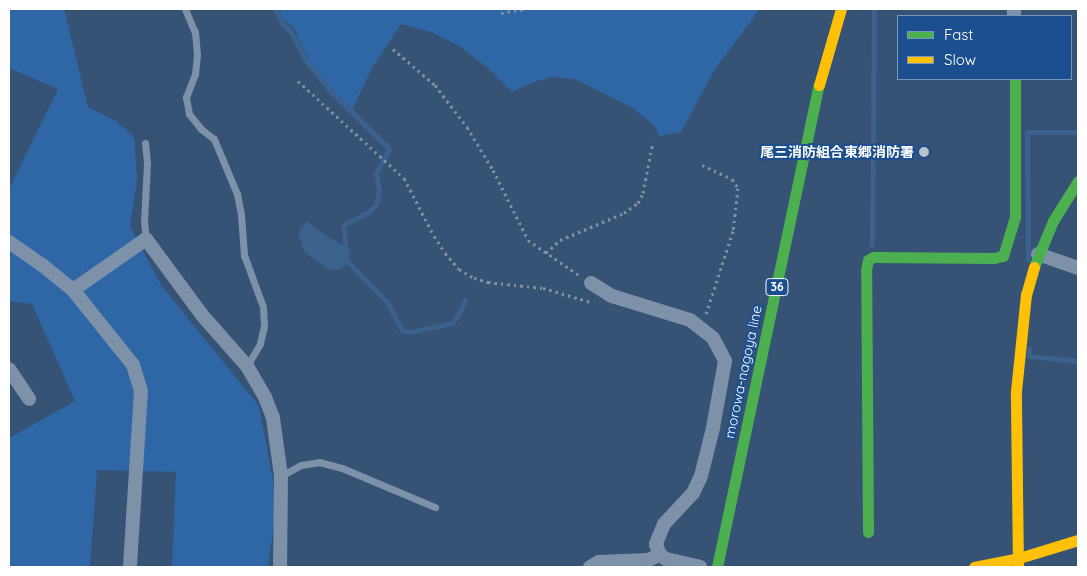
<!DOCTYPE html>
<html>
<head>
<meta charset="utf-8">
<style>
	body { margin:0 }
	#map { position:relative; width:1087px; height:576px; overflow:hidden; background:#365274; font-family:Quicksand,"Noto Sans JP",sans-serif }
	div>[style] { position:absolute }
	.green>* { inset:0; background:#2f66a5 }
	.water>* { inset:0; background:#3b618d }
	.stream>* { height:5px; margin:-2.5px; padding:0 2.5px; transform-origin:2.5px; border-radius:2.5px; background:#3b618d }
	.path>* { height:3px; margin-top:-1.5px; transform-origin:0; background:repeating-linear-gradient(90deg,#7d92a8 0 2.5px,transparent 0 6.5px) }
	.lane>* { height:7px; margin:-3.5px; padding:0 3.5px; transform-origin:3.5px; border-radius:3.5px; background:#7d92a8 }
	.street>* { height:14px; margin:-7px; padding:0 7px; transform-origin:7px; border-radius:7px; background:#7d92a8 }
	.fast>* { height:11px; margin:-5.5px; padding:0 5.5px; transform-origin:5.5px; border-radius:5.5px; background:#4caf50 }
	.slow>* { height:11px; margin:-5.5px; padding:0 5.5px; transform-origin:5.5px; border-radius:5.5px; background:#ffc107 }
	.dots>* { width:14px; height:14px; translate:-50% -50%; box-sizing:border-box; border:2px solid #1b4f8f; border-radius:50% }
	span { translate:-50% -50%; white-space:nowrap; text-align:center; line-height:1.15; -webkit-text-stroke:4px #1b4f8f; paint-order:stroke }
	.shield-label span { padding:1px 4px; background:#1b4f8f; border:1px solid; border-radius:4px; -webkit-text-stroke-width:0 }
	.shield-label { font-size:12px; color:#fff; font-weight:700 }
	.poi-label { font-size:14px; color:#fff; font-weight:700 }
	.right { translate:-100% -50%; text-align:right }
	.street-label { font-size:14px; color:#fff }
	.frame { position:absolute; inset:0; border:10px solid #fff; pointer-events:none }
	.legend { position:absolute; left:897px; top:15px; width:175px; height:65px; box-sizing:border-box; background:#1b4f8f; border:1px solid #7695bc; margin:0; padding:6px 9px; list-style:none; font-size:15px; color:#fff }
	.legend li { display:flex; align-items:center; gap:10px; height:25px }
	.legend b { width:25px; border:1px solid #7695bc }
</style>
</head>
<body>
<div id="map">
	<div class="green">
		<i style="clip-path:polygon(9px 9px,64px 9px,88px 107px,116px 121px,134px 137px,137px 180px,130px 226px,161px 285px,259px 406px,277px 502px,268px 567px,172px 567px,176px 472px,97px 470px,90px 567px,9px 567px,9px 438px,75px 401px,32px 304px,9px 301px,9px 189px,58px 89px,9px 68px)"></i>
		<i style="clip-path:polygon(279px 9px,760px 9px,715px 69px,681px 132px,659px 136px,655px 126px,631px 107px,575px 79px,552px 77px,534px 82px,512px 92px,488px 68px,459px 46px,431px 32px,401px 24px,372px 68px,352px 110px,328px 87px,310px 63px,294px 28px,283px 19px)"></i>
	</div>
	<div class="water">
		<i style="clip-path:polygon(307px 221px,322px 233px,348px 248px,350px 252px,349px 263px,338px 270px,328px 269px,304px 252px,299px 235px,300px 229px)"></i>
	</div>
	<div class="stream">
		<i style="left:275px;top:9px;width:16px;rotate:63deg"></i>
		<i style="left:282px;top:23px;width:13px;rotate:45deg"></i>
		<i style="left:291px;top:32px;width:30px;rotate:63deg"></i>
		<i style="left:305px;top:59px;width:39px;rotate:52deg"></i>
		<i style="left:329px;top:90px;width:84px;rotate:44.5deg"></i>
		<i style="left:389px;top:149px;width:27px;rotate:118deg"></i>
		<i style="left:376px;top:173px;width:17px;rotate:80deg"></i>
		<i style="left:379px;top:190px;width:14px;rotate:102deg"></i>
		<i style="left:376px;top:204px;width:9px;rotate:131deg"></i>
		<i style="left:370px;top:211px;width:30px;rotate:152deg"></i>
		<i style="left:344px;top:225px;width:22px;rotate:87deg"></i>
		<i style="left:872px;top:245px;width:236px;rotate:-89.5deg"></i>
		<i style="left:1028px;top:260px;width:128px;rotate:-90.4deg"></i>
		<i style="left:1027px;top:132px;width:51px"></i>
		<i style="left:349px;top:263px;width:54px;rotate:45.7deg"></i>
		<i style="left:387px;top:302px;width:32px;rotate:62deg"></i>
		<i style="left:402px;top:330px;width:8px;rotate:14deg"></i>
		<i style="left:410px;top:332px;width:43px;rotate:-12.1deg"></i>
		<i style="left:452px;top:323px;width:11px;rotate:-52deg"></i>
		<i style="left:459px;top:314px;width:15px;rotate:-67deg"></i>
		<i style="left:1029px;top:348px;width:8px;rotate:90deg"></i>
		<i style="left:1029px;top:356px;width:49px;rotate:5.8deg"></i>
	</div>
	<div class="path">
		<i style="left:501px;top:13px;width:23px;rotate:-10deg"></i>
		<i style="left:393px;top:49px;width:55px;rotate:40.6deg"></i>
		<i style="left:435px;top:85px;width:53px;rotate:52.7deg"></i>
		<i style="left:467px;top:127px;width:50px;rotate:58.8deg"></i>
		<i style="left:493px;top:170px;width:78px;rotate:63.4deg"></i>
		<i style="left:528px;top:240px;width:63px;rotate:34.7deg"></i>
		<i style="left:298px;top:81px;width:144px;rotate:42.5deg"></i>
		<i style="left:404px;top:178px;width:65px;rotate:62.7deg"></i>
		<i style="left:434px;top:236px;width:20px;rotate:57deg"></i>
		<i style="left:445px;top:253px;width:21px;rotate:49deg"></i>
		<i style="left:459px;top:269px;width:17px;rotate:31deg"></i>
		<i style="left:474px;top:278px;width:15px;rotate:16deg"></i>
		<i style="left:488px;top:282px;width:55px;rotate:6.2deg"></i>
		<i style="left:543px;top:288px;width:50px;rotate:16.3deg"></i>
		<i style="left:702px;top:165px;width:33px;rotate:25deg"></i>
		<i style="left:732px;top:179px;width:11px;rotate:56deg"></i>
		<i style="left:738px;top:188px;width:43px;rotate:96.6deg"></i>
		<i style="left:733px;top:231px;width:87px;rotate:108deg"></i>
		<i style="left:546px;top:253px;width:19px;rotate:-43deg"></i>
		<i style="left:560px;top:240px;width:69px;rotate:-22.9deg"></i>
		<i style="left:624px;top:213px;width:17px;rotate:-36deg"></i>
		<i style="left:638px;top:203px;width:11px;rotate:-63deg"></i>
		<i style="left:643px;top:193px;width:52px;rotate:-78.9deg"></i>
	</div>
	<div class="lane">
		<i style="left:185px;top:9px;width:25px;rotate:67deg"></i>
		<i style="left:195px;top:32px;width:23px;rotate:85deg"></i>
		<i style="left:197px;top:55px;width:19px;rotate:96deg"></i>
		<i style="left:195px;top:74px;width:25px;rotate:111deg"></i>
		<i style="left:186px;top:97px;width:17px;rotate:80deg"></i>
		<i style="left:189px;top:114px;width:19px;rotate:51deg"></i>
		<i style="left:201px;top:129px;width:16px;rotate:38deg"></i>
		<i style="left:214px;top:139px;width:60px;rotate:67.3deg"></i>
		<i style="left:237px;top:194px;width:21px;rotate:79deg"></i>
		<i style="left:241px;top:215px;width:40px;rotate:85.7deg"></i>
		<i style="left:244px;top:255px;width:55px;rotate:69.9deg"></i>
		<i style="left:263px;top:307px;width:19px;rotate:87deg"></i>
		<i style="left:264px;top:326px;width:18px;rotate:103deg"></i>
		<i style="left:260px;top:344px;width:26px;rotate:121deg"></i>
		<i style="left:145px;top:143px;width:20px;rotate:84deg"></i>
		<i style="left:147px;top:163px;width:59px;rotate:92.9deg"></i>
		<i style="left:144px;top:222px;width:17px;rotate:83deg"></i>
		<i style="left:281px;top:476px;width:23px;rotate:-29deg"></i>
		<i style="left:301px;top:465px;width:18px;rotate:-9deg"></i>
		<i style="left:319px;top:462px;width:24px;rotate:15deg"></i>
		<i style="left:342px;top:468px;width:101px;rotate:22.8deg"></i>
	</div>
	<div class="street">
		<i style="left:1014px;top:9px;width:7px;rotate:90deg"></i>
		<i style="left:9px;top:242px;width:39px;rotate:35deg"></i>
		<i style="left:41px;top:264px;width:41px;rotate:39.1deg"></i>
		<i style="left:73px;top:290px;width:96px;rotate:51.3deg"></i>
		<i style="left:133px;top:365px;width:27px;rotate:73deg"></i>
		<i style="left:141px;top:391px;width:176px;rotate:93.6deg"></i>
		<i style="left:1038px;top:254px;width:42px;rotate:19.3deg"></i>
		<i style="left:591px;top:283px;width:25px;rotate:32deg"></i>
		<i style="left:612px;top:296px;width:82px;rotate:17.1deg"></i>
		<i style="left:690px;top:320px;width:29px;rotate:38deg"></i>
		<i style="left:713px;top:338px;width:26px;rotate:62deg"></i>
		<i style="left:725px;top:361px;width:68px;rotate:100.2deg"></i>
		<i style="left:713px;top:428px;width:49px;rotate:104deg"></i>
		<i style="left:701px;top:476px;width:19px;rotate:115deg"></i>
		<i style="left:693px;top:493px;width:42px;rotate:133.1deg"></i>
		<i style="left:664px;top:524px;width:22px;rotate:112deg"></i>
		<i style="left:656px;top:544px;width:12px;rotate:70deg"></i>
		<i style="left:660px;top:555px;width:7px;rotate:34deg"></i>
		<i style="left:666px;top:559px;width:35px;rotate:13deg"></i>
		<i style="left:73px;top:290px;width:89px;rotate:-34.9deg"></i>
		<i style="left:146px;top:239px;width:94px;rotate:53.6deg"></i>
		<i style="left:202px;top:315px;width:68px;rotate:48.6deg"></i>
		<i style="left:247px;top:366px;width:36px;rotate:60deg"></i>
		<i style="left:265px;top:397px;width:22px;rotate:69deg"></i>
		<i style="left:273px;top:418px;width:59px;rotate:82.1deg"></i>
		<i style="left:281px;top:476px;width:91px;rotate:90.6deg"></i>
		<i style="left:9px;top:369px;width:36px;rotate:56deg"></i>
		<i style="left:590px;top:567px;width:10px;rotate:-29deg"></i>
		<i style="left:599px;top:562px;width:49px;rotate:-2.3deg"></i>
		<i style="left:648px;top:560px;width:13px;rotate:-23deg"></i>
	</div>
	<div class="fast">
		<i style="left:1034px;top:267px;width:50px;rotate:-67.6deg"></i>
		<i style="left:1053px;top:221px;width:47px;rotate:-58deg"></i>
		<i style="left:868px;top:532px;width:262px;rotate:-90.4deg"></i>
		<i style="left:866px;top:270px;width:10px;rotate:-79deg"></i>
		<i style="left:868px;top:260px;width:6px;rotate:-31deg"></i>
		<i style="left:873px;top:257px;width:121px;rotate:0.5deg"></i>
		<i style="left:994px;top:258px;width:9px;rotate:-13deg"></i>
		<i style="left:1003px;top:256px;width:41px;rotate:-72.9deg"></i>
		<i style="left:1015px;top:217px;width:138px;rotate:-90deg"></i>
		<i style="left:717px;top:567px;width:493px;rotate:-78.1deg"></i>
	</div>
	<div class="slow">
		<i style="left:819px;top:85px;width:79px;rotate:-73.9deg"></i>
		<i style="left:974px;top:567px;width:46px;rotate:-11.3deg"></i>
		<i style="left:1019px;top:558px;width:62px;rotate:-17deg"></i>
		<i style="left:1018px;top:567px;width:176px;rotate:-90.7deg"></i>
		<i style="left:1016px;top:391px;width:97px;rotate:-84.1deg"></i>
		<i style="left:1026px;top:295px;width:29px;rotate:-74deg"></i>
	</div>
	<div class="dots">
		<i style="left:924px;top:152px;background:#b9c2ce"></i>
	</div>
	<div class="shield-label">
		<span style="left:777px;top:287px">36</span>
	</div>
	<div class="poi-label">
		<span class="right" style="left:914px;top:152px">尾三消防組合東郷消防署</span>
	</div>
	<div class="street-label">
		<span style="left:743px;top:372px;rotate:-78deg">morowa-nagoya line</span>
	</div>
	<div class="frame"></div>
	<ul class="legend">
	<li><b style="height:6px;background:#4caf50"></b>Fast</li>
	<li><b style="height:6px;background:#ffc107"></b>Slow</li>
	</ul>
</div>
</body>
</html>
